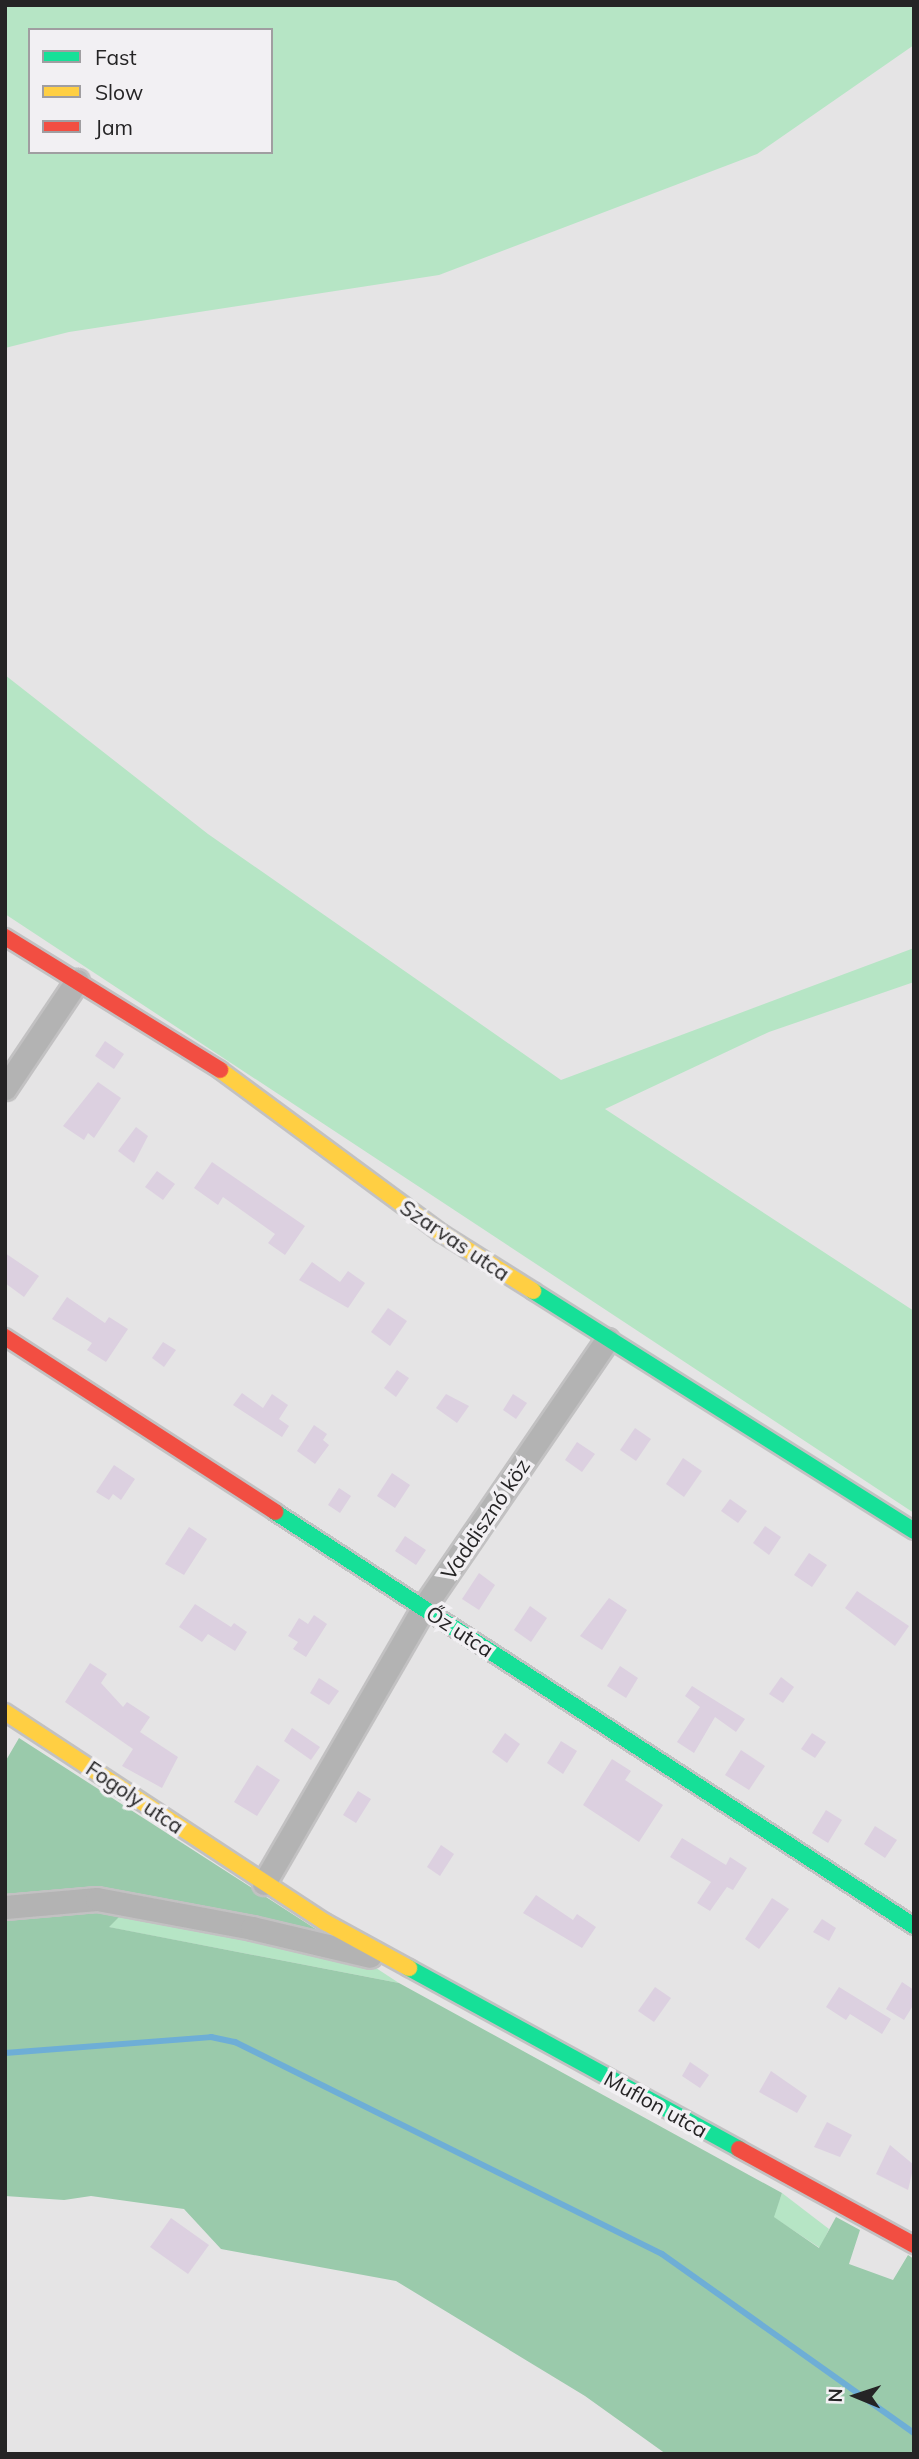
<!DOCTYPE html>
<html>
<head>
<meta charset="utf-8">
<style>
	body { margin:0 }
	#map { position:relative; width:919px; height:2459px; overflow:hidden; background:#e5e4e5; font-family:Mulish,sans-serif }
	div>[style] { position:absolute }
	.green>* { inset:0; background:#b6e5c5 }
	.forest>* { inset:0; background:#9acaab }
	.stream>* { height:6px; margin:-3px; padding:0 3px; transform-origin:3px; border-radius:3px; background:#6eaed6 }
	.building>* { inset:0; background:#dcd0e0 }
	.roads { filter:drop-shadow(2px 0 #c2c1c2) drop-shadow(-2px 0 #c2c1c2) drop-shadow(0 2px #c2c1c2) drop-shadow(0 -2px #c2c1c2) }
	.street>* { height:23px; margin:-11.5px; padding:0 11.5px; transform-origin:11.5px; border-radius:11.5px; background:#b3b3b3 }
	.fast>* { height:16px; margin:-8px; padding:0 8px; transform-origin:8px; border-radius:8px; background:#16e098 }
	.slow>* { height:16px; margin:-8px; padding:0 8px; transform-origin:8px; border-radius:8px; background:#ffcf43 }
	.jam>* { height:16px; margin:-8px; padding:0 8px; transform-origin:8px; border-radius:8px; background:#f24e42 }
	span { translate:-50% -50%; white-space:nowrap; text-align:center; line-height:1.15; -webkit-text-stroke:7px #f2f0f3; paint-order:stroke }
	.street-label { font-size:21px; color:#252425 }
	.frame { position:absolute; inset:0; border:7px solid #252425; pointer-events:none }
	.legend { position:absolute; left:28px; top:28px; width:245px; height:126px; box-sizing:border-box; background:#f2f0f3; border:2px solid #a09ea1; margin:0; padding:9px 12px; list-style:none; font-size:21px; color:#252425 }
	.legend li { display:flex; align-items:center; gap:14px; height:35px }
	.legend b { width:35px; border:2px solid #a09ea1 }
	.north { position:absolute; left:821px; top:2361px; width:70px; height:70px; -webkit-text-stroke:5px #f2f0f3; paint-order:stroke; rotate:272deg; font-size:19px; font-weight:700; line-height:28px; text-align:center; color:#252425 }
	.north::after { content:''; display:block; margin:auto; width:24px; height:32px; background:#252425; clip-path:polygon(50% 0,100% 100%,50% 72%,0 100%) }
</style>
</head>
<body>
<div id="map">
	<div class="green">
		<i style="clip-path:polygon(evenodd,5px 5px,914px 5px,914px 45px,757px 154px,439px 275px,69px 332px,5px 348px,5px 5px,30px 30px,271px 30px,271px 152px,30px 152px,30px 30px)"></i>
		<i style="clip-path:polygon(5px 675px,208px 834px,561px 1080px,914px 948px,914px 982px,769px 1032px,605px 1109px,914px 1311px,914px 1513px,5px 914px)"></i>
		<i style="clip-path:polygon(124px 1912px,356px 1955px,399px 1983px,108px 1927px)"></i>
		<i style="clip-path:polygon(782px 2193px,829px 2229px,820px 2248px,773px 2217px)"></i>
	</div>
	<div class="forest">
		<i style="clip-path:polygon(19px 1738px,356px 1955px,124px 1912px,109px 1927px,399px 1983px,782px 2193px,774px 2217px,819px 2248px,836px 2217px,860px 2230px,849px 2264px,893px 2280px,908px 2255px,914px 2259px,914px 2454px,666px 2454px,585px 2396px,396px 2281px,221px 2249px,184px 2209px,91px 2196px,64px 2200px,5px 2196px,5px 1762px)"></i>
	</div>
	<div class="stream">
		<i style="left:5px;top:2053px;width:207px;rotate:-4.4deg"></i>
		<i style="left:211px;top:2037px;width:25px;rotate:12deg"></i>
		<i style="left:235px;top:2042px;width:477px;rotate:26.4deg"></i>
		<i style="left:662px;top:2254px;width:309px;rotate:35.4deg"></i>
	</div>
	<div class="building">
		<i style="clip-path:polygon(105px 1041px,124px 1054px,114px 1069px,95px 1056px)"></i>
		<i style="clip-path:polygon(98px 1082px,121px 1098px,94px 1138px,88px 1133px,84px 1140px,63px 1126px)"></i>
		<i style="clip-path:polygon(136px 1127px,148px 1136px,134px 1163px,118px 1151px)"></i>
		<i style="clip-path:polygon(212px 1162px,305px 1226px,285px 1255px,268px 1243px,275px 1234px,223px 1197px,218px 1205px,194px 1188px)"></i>
		<i style="clip-path:polygon(157px 1171px,175px 1184px,163px 1200px,145px 1187px)"></i>
		<i style="clip-path:polygon(5px 1253px,39px 1276px,24px 1297px,5px 1283px)"></i>
		<i style="clip-path:polygon(312px 1262px,340px 1282px,348px 1271px,365px 1283px,348px 1308px,299px 1280px)"></i>
		<i style="clip-path:polygon(67px 1297px,105px 1323px,109px 1317px,128px 1329px,106px 1362px,87px 1350px,92px 1343px,52px 1319px)"></i>
		<i style="clip-path:polygon(388px 1308px,407px 1321px,390px 1346px,371px 1332px)"></i>
		<i style="clip-path:polygon(163px 1342px,176px 1350px,164px 1367px,152px 1358px)"></i>
		<i style="clip-path:polygon(397px 1370px,409px 1378px,396px 1397px,384px 1388px)"></i>
		<i style="clip-path:polygon(242px 1393px,263px 1408px,272px 1394px,288px 1405px,279px 1419px,289px 1426px,282px 1437px,233px 1405px)"></i>
		<i style="clip-path:polygon(446px 1394px,469px 1406px,457px 1423px,436px 1408px)"></i>
		<i style="clip-path:polygon(513px 1394px,527px 1403px,516px 1419px,503px 1410px)"></i>
		<i style="clip-path:polygon(314px 1425px,327px 1434px,323px 1440px,329px 1445px,315px 1464px,297px 1451px)"></i>
		<i style="clip-path:polygon(635px 1428px,651px 1439px,636px 1461px,620px 1450px)"></i>
		<i style="clip-path:polygon(577px 1442px,595px 1454px,582px 1472px,565px 1460px)"></i>
		<i style="clip-path:polygon(683px 1458px,702px 1471px,684px 1497px,666px 1484px)"></i>
		<i style="clip-path:polygon(114px 1465px,135px 1479px,121px 1500px,113px 1494px,109px 1500px,96px 1492px)"></i>
		<i style="clip-path:polygon(392px 1473px,410px 1485px,395px 1508px,377px 1496px)"></i>
		<i style="clip-path:polygon(339px 1488px,351px 1496px,340px 1513px,328px 1505px)"></i>
		<i style="clip-path:polygon(730px 1499px,747px 1511px,738px 1523px,721px 1511px)"></i>
		<i style="clip-path:polygon(765px 1526px,781px 1537px,769px 1555px,753px 1543px)"></i>
		<i style="clip-path:polygon(189px 1527px,207px 1539px,184px 1575px,165px 1564px)"></i>
		<i style="clip-path:polygon(405px 1536px,426px 1550px,416px 1565px,395px 1551px)"></i>
		<i style="clip-path:polygon(809px 1553px,827px 1565px,812px 1587px,794px 1575px)"></i>
		<i style="clip-path:polygon(479px 1573px,495px 1585px,479px 1610px,462px 1599px)"></i>
		<i style="clip-path:polygon(857px 1591px,909px 1626px,895px 1646px,845px 1608px)"></i>
		<i style="clip-path:polygon(609px 1598px,627px 1610px,602px 1650px,580px 1636px)"></i>
		<i style="clip-path:polygon(195px 1604px,231px 1627px,234px 1623px,247px 1632px,235px 1651px,208px 1634px,202px 1642px,179px 1627px)"></i>
		<i style="clip-path:polygon(530px 1606px,547px 1618px,531px 1642px,514px 1630px)"></i>
		<i style="clip-path:polygon(314px 1615px,327px 1624px,306px 1657px,293px 1649px,298px 1642px,288px 1636px,299px 1618px,308px 1624px)"></i>
		<i style="clip-path:polygon(90px 1663px,107px 1674px,101px 1683px,123px 1707px,127px 1702px,150px 1717px,140px 1732px,178px 1757px,162px 1788px,122px 1766px,133px 1749px,65px 1702px)"></i>
		<i style="clip-path:polygon(620px 1666px,638px 1678px,626px 1698px,607px 1686px)"></i>
		<i style="clip-path:polygon(781px 1677px,794px 1687px,783px 1703px,769px 1694px)"></i>
		<i style="clip-path:polygon(319px 1678px,339px 1691px,329px 1705px,310px 1693px)"></i>
		<i style="clip-path:polygon(692px 1686px,745px 1719px,736px 1732px,715px 1717px,694px 1753px,677px 1742px,700px 1707px,685px 1696px)"></i>
		<i style="clip-path:polygon(292px 1728px,320px 1747px,311px 1760px,284px 1741px)"></i>
		<i style="clip-path:polygon(505px 1733px,520px 1744px,507px 1763px,492px 1752px)"></i>
		<i style="clip-path:polygon(812px 1733px,826px 1742px,815px 1758px,801px 1749px)"></i>
		<i style="clip-path:polygon(561px 1741px,577px 1751px,563px 1774px,547px 1763px)"></i>
		<i style="clip-path:polygon(741px 1750px,765px 1766px,749px 1790px,725px 1775px)"></i>
		<i style="clip-path:polygon(612px 1759px,631px 1771px,625px 1780px,663px 1805px,639px 1842px,583px 1805px)"></i>
		<i style="clip-path:polygon(257px 1765px,280px 1780px,257px 1816px,234px 1802px)"></i>
		<i style="clip-path:polygon(358px 1791px,371px 1799px,356px 1823px,343px 1815px)"></i>
		<i style="clip-path:polygon(826px 1810px,842px 1820px,828px 1843px,812px 1833px)"></i>
		<i style="clip-path:polygon(875px 1826px,897px 1840px,885px 1858px,864px 1844px)"></i>
		<i style="clip-path:polygon(682px 1838px,726px 1865px,730px 1857px,747px 1868px,733px 1890px,727px 1887px,710px 1911px,697px 1903px,711px 1882px,670px 1857px)"></i>
		<i style="clip-path:polygon(441px 1845px,454px 1854px,440px 1876px,427px 1867px)"></i>
		<i style="clip-path:polygon(536px 1895px,573px 1920px,577px 1914px,596px 1927px,582px 1948px,523px 1913px)"></i>
		<i style="clip-path:polygon(772px 1898px,789px 1909px,759px 1949px,745px 1939px)"></i>
		<i style="clip-path:polygon(822px 1919px,836px 1928px,829px 1941px,813px 1932px)"></i>
		<i style="clip-path:polygon(902px 1982px,914px 1990px,914px 2004px,904px 2020px,886px 2009px)"></i>
		<i style="clip-path:polygon(655px 1987px,671px 1998px,654px 2022px,638px 2011px)"></i>
		<i style="clip-path:polygon(839px 1987px,891px 2019px,882px 2034px,850px 2014px,846px 2020px,826px 2007px)"></i>
		<i style="clip-path:polygon(690px 2062px,709px 2075px,700px 2088px,682px 2076px)"></i>
		<i style="clip-path:polygon(771px 2071px,807px 2096px,797px 2113px,759px 2092px)"></i>
		<i style="clip-path:polygon(827px 2122px,852px 2135px,840px 2157px,814px 2147px)"></i>
		<i style="clip-path:polygon(890px 2145px,914px 2165px,908px 2190px,876px 2174px)"></i>
		<i style="clip-path:polygon(171px 2218px,209px 2245px,188px 2274px,150px 2247px)"></i>
	</div>
	<div class="roads">
		<div class="street">
			<i style="left:5px;top:1088px;width:129px;rotate:-56.1deg"></i>
			<i style="left:264px;top:1883px;width:319px;rotate:-59.9deg"></i>
			<i style="left:424px;top:1607px;width:324px;rotate:-55.6deg"></i>
			<i style="left:5px;top:1907px;width:92px;rotate:-5deg"></i>
			<i style="left:97px;top:1899px;width:158px;rotate:10.6deg"></i>
			<i style="left:252px;top:1928px;width:121px;rotate:13.3deg"></i>
		</div>
		<div class="fast">
			<i style="left:533px;top:1291px;width:450px;rotate:32.2deg"></i>
			<i style="left:275px;top:1512px;width:761px;rotate:32.94deg"></i>
			<i style="left:409px;top:1968px;width:376px;rotate:28.7deg"></i>
		</div>
		<div class="slow">
			<i style="left:220px;top:1070px;width:275px;rotate:36.4deg"></i>
			<i style="left:441px;top:1233px;width:109px;rotate:32.2deg"></i>
			<i style="left:5px;top:1712px;width:383px;rotate:33.3deg"></i>
			<i style="left:325px;top:1922px;width:96px;rotate:28.7deg"></i>
		</div>
		<div class="jam">
			<i style="left:5px;top:937px;width:253px;rotate:31.7deg"></i>
			<i style="left:5px;top:1337px;width:322px;rotate:32.9deg"></i>
			<i style="left:739px;top:2149px;width:200px;rotate:28.7deg"></i>
		</div>
	</div>
	<div class="street-label">
		<span style="left:455px;top:1240px;rotate:34deg">Szarvas utca</span>
		<span style="left:485px;top:1519px;rotate:-56deg">Vaddisznó köz</span>
		<span style="left:460px;top:1631px;rotate:33deg">Őz utca</span>
		<span style="left:135px;top:1797px;rotate:34deg">Fogoly utca</span>
		<span style="left:656px;top:2104px;rotate:29deg">Muflon utca</span>
	</div>
	<div class="frame"></div>
	<ul class="legend">
	<li><b style="height:9px;background:#16e098"></b>Fast</li>
	<li><b style="height:9px;background:#ffcf43"></b>Slow</li>
	<li><b style="height:9px;background:#f24e42"></b>Jam</li>
	</ul>
	<div class="north">N</div>
</div>
</body>
</html>
